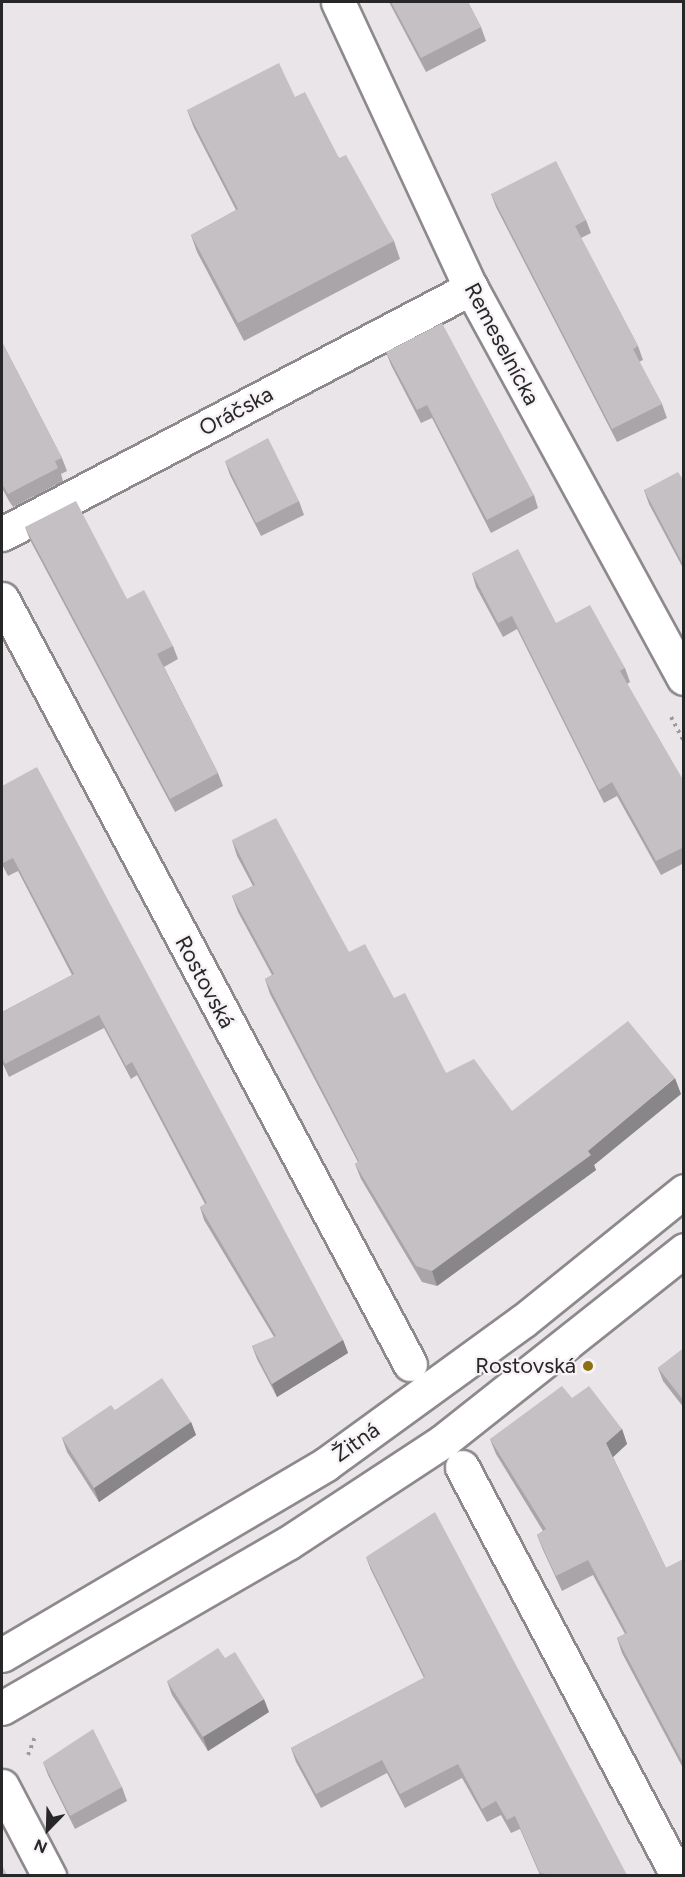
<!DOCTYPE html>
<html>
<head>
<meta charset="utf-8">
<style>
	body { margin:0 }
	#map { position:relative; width:685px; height:1877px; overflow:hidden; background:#eae5e9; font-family:Figtree,sans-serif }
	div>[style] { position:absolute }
	.path>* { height:4px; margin-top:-2px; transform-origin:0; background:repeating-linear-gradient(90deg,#9e9b9e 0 3px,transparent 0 7.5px) }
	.roads { filter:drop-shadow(2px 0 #8d898d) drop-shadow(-2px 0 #8d898d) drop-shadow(0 2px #8d898d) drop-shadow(0 -2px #8d898d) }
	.street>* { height:33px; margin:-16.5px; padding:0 16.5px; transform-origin:16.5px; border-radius:16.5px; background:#fff }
	.secondary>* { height:33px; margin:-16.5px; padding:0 16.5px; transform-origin:16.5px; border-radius:16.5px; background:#fff }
	.wall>* { inset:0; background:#a9a5a9 }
	.shaded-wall>* { inset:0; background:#898689 }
	.building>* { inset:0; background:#c4c0c4 }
	.dots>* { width:16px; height:16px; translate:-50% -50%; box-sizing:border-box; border:3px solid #f7f2f6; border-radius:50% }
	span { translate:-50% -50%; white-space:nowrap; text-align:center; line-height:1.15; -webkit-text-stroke:4.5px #f7f2f6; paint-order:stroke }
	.street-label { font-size:22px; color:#282728 }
	.poi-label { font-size:22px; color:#282728 }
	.right { translate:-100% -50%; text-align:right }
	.frame { position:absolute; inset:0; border:3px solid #282728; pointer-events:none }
	.north { position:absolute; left:18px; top:1799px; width:60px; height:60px; -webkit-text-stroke:4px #f7f2f6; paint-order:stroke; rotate:203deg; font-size:16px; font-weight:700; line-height:24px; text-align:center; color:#282728 }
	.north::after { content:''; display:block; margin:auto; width:21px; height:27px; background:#282728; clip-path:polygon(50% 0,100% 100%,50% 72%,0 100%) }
</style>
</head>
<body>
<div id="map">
	<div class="path">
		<i style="left:671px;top:717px;width:27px;rotate:62deg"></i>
		<i style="left:28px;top:1755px;width:19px;rotate:-69deg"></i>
	</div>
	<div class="roads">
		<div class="street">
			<i style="left:338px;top:2px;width:315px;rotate:65.1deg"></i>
			<i style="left:471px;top:288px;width:444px;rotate:61.4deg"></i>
			<i style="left:2px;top:534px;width:530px;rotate:-27.68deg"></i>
			<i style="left:2px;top:599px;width:867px;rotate:61.93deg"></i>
			<i style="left:462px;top:1467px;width:463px;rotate:62.2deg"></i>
			<i style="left:2px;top:1786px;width:102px;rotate:62.4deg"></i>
		</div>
		<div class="secondary">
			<i style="left:2px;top:1655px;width:376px;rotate:-30.5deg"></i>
			<i style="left:326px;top:1464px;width:243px;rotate:-36deg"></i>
			<i style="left:523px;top:1321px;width:207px;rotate:-38.9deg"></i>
			<i style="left:2px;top:1708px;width:330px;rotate:-30deg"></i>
			<i style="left:288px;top:1543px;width:184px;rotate:-33.3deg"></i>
			<i style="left:442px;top:1442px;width:309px;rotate:-38.4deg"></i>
		</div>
	</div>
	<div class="wall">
		<i style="clip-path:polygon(389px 2px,468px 2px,481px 27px,486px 41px,426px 72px)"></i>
		<i style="clip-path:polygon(295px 97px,339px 158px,394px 241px,400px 259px,244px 341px,197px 252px,191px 235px,236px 210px,194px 128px,187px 110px)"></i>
		<i style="clip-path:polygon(491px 194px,586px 220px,591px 233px,581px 238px,638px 346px,643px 360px,639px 362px,662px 404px,667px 418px,617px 442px,496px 207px)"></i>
		<i style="clip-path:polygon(2px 342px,62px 458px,67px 471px,61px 474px,63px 481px,13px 507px,9px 501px,2px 488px)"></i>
		<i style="clip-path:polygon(386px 352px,534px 495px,538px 508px,491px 533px,432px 418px,421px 423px,391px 365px)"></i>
		<i style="clip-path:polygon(225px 461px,299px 501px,304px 515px,261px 536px,230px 475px)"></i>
		<i style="clip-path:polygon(684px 481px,684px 570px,649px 504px,644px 490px)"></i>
		<i style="clip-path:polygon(25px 527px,127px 599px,173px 646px,178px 659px,164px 667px,218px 773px,223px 786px,175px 812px,30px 540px)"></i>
		<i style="clip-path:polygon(472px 573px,556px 623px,625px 668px,630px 682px,627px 684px,684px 782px,684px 863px,661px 875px,617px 796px,604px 803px,517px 629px,503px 637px,476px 587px)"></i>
		<i style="clip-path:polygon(2px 786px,343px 1340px,348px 1353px,277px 1397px,257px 1359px,252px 1346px,274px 1337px,204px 1220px,200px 1207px,205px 1204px,137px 1075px,131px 1079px,104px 1028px,9px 1077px,2px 1062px,2px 1012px,72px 975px,18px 871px,8px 876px,2px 864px)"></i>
		<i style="clip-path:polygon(232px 840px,349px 952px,394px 998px,446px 1073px,512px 1111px,681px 1094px,594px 1165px,596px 1170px,437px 1286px,422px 1282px,361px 1179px,355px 1164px,358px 1162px,270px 994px,265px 979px,272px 975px,238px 912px,232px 896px,253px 886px,237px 856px)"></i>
		<i style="clip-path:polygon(684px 1348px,684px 1408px,663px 1381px,658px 1368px)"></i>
		<i style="clip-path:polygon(572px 1398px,622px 1429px,627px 1444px,613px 1457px,666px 1568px,684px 1559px,684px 1770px,622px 1653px,617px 1638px,625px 1634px,593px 1575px,562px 1591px,543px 1550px,537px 1535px,543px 1531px,496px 1454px,490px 1439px)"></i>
		<i style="clip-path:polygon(115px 1410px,191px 1422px,196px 1435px,99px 1502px,67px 1452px,62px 1438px)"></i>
		<i style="clip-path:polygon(366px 1557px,627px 1875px,540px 1875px,520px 1829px,511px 1833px,501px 1815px,487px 1822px,462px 1778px,405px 1808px,387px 1773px,321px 1808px,296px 1762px,291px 1748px,424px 1678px,371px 1570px)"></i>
		<i style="clip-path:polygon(167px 1681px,269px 1712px,208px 1751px,172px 1695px)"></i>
		<i style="clip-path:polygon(43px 1762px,122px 1787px,127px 1801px,75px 1829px,48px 1775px)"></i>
	</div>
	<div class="shaded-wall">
		<i style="clip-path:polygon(675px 1078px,681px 1094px,594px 1165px,596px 1170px,437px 1286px,432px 1271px,588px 1151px)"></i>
		<i style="clip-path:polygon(343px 1340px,348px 1353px,277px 1397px,272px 1384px)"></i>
		<i style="clip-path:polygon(191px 1422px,196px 1435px,99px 1502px,94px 1488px)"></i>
		<i style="clip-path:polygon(622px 1429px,627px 1444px,612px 1458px,606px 1443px)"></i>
		<i style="clip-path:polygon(264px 1699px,269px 1712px,208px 1751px,203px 1737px)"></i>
	</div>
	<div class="building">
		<i style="clip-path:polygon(391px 2px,468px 2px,481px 27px,421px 58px)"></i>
		<i style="clip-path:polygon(279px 63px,295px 97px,305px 92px,339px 158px,346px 155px,394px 241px,238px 323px,191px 235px,238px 209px,187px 110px)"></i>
		<i style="clip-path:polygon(556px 161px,586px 220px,575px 226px,638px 346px,633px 349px,662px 404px,612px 429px,491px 194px)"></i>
		<i style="clip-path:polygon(442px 323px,534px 495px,487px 520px,427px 405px,417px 410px,386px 352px)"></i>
		<i style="clip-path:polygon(2px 342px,62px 458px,55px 461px,58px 468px,8px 494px,2px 484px)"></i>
		<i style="clip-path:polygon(268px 438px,299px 501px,256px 523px,225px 461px)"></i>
		<i style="clip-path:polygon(678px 472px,684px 481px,684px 566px,644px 490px)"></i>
		<i style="clip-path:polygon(76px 501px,127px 599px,144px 590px,173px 646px,157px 654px,218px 773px,170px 799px,25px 527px)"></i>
		<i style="clip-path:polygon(518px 549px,556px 623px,590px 605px,625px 668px,620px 671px,684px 782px,684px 847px,656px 861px,612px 782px,599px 790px,512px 616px,498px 623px,472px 573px)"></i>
		<i style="clip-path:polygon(37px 767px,343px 1340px,272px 1384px,252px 1346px,276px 1336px,200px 1207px,207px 1203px,132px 1062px,126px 1066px,99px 1015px,5px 1064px,2px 1058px,2px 1012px,74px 974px,13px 858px,3px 863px,2px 860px,2px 786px)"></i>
		<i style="clip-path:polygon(276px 818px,349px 952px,365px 944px,394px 998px,405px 993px,446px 1073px,474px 1059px,512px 1111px,628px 1021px,675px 1078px,588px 1151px,591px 1155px,432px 1271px,416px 1266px,355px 1164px,359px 1161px,265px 979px,274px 974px,232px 896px,255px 885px,232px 840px)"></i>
		<i style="clip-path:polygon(684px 1348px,684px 1401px,658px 1368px)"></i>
		<i style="clip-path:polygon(162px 1378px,191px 1422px,94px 1488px,62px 1438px,111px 1405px,115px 1410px)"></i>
		<i style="clip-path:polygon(562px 1386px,572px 1398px,589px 1386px,622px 1429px,606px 1443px,666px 1568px,684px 1559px,684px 1765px,617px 1638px,627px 1633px,588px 1560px,556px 1576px,537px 1535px,546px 1529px,490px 1439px)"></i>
		<i style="clip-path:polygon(435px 1512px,627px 1875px,547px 1875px,546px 1874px,540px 1873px,515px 1816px,507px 1820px,496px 1801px,482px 1809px,458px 1764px,400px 1794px,382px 1760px,316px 1794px,291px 1748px,425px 1677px,366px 1557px)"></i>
		<i style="clip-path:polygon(218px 1648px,225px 1658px,235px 1652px,264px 1699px,203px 1737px,167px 1681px)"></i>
		<i style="clip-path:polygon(93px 1729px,122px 1787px,70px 1816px,43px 1762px)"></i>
		<i style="clip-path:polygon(2px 1865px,7px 1875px,2px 1875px)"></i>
	</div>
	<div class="dots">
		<i style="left:588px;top:1366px;background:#8a7113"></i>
	</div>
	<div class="street-label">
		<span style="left:502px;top:344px;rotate:62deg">Remeselnícka</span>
		<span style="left:236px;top:411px;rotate:-28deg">Oráčska</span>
		<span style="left:205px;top:982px;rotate:62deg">Rostovská</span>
		<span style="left:356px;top:1442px;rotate:-35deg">Žitná</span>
	</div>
	<div class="poi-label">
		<span class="right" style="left:576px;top:1366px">Rostovská</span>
	</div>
	<div class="frame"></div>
	<div class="north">N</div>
</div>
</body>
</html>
